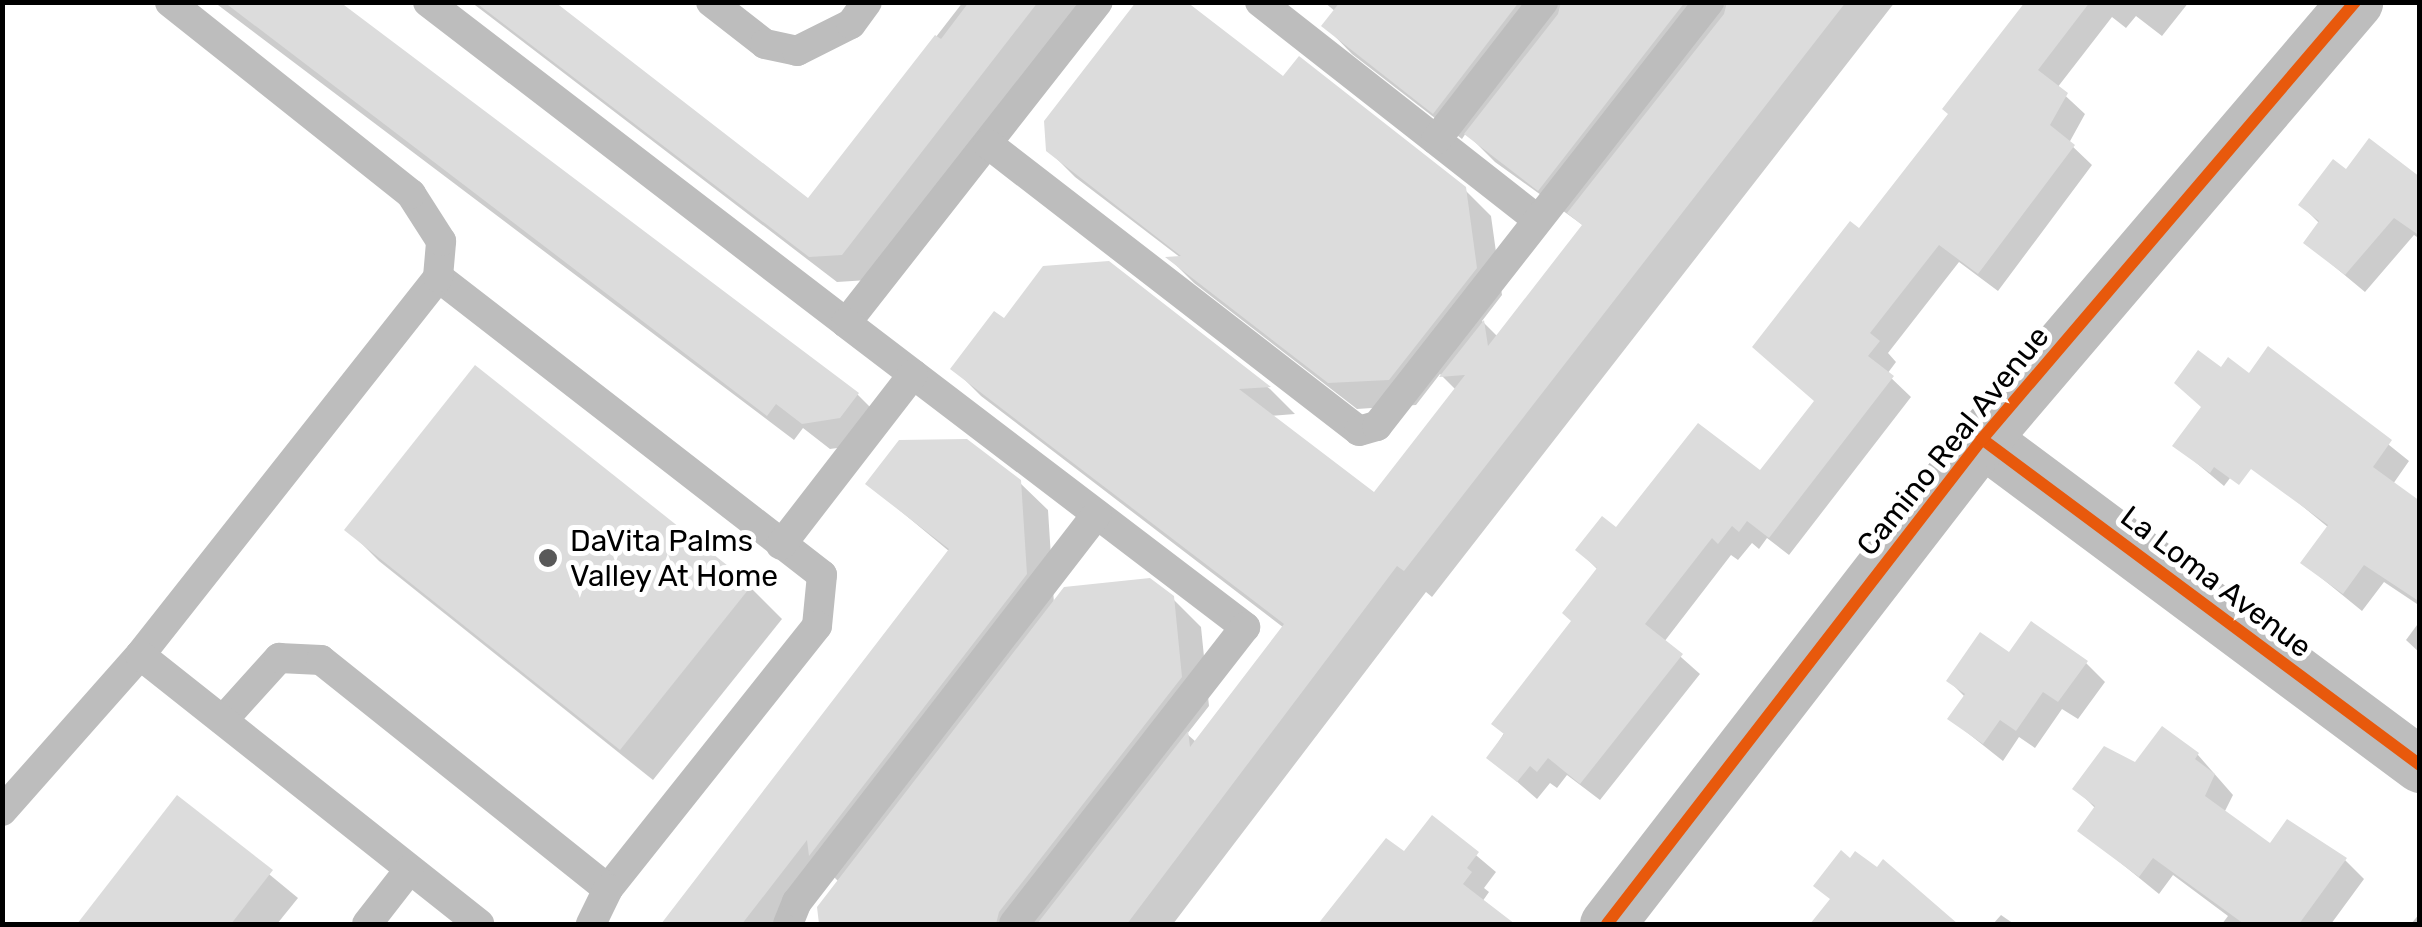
<!DOCTYPE html>
<html>
<head>
<meta charset="utf-8">
<style>
	body { margin:0 }
	#map { position:relative; width:2422px; height:927px; overflow:hidden; background:#fff; font-family:Rubik,sans-serif }
	div>[style] { position:absolute }
	.shadow>* { inset:0; background:#0003 }
	.building>* { inset:0; background:#dcdcdc }
	.service>* { height:30px; margin:-15px; padding:0 15px; transform-origin:15px; border-radius:15px; background:#bdbdbd }
	.minor>* { height:55px; margin:-27.5px; padding:0 27.5px; transform-origin:27.5px; border-radius:27.5px; background:#bdbdbd }
	.cycleway>* { height:12px; margin:-6px; padding:0 6px; transform-origin:6px; border-radius:6px; background:#e8590c }
	.dots>* { width:28px; height:28px; translate:-50% -50%; box-sizing:border-box; border:5px solid #fff; border-radius:50% }
	span { translate:-50% -50%; white-space:nowrap; text-align:center; line-height:1.15; -webkit-text-stroke:10px #fff; paint-order:stroke }
	.street-label { font-size:30px; color:#000 }
	.poi-label { font-size:30px; color:#000 }
	.left { translate:0 -50%; text-align:left }
	.frame { position:absolute; inset:0; border:5px solid #000; pointer-events:none }
</style>
</head>
<body>
<div id="map">
	<div class="shadow">
		<i style="clip-path:polygon(214px 2px,336px 2px,858px 395px,884px 421px,867px 444px,830px 449px,803px 428px,794px 440px)"></i>
		<i style="clip-path:polygon(471px 2px,547px 2px,809px 201px,963px 2px,1084px 2px,868px 280px,837px 282px)"></i>
		<i style="clip-path:polygon(1324px 2px,1895px 2px,1432px 597px,1426px 592px,1173px 924px,822px 924px,819px 908px,839px 882px,830px 873px,790px 924px,664px 924px,950px 552px,868px 484px,1019px 482px,1048px 510px,1054px 604px,1172px 598px,1201px 627px,1209px 706px,1187px 734px,1196px 742px,1284px 628px,981px 396px,953px 368px,1004px 322px,1108px 264px,1270px 389px,1295px 414px,1270px 416px,1374px 496px,1456px 390px,1440px 374px,1416px 405px,1357px 409px,1194px 283px,1170px 259px,1181px 258px,1075px 177px,1048px 150px,1283px 80px,1464px 189px,1491px 216px,1502px 295px,1482px 321px,1498px 337px,1584px 226px,1495px 162px,1466px 133px,1462px 139px,1352px 54px,1325px 26px,1336px 12px)"></i>
		<i style="clip-path:polygon(2036px 2px,2189px 2px,2162px 36px,2136px 16px,2126px 28px,2112px 17px,2057px 88px,2085px 114px,2069px 143px,2092px 165px,1998px 291px,1959px 262px,1888px 353px,1896px 362px,1887px 374px,1911px 397px,1789px 555px,1767px 538px,1759px 549px,1752px 543px,1738px 560px,1731px 555px,1664px 642px,1700px 674px,1600px 800px,1567px 775px,1557px 788px,1550px 783px,1537px 799px,1489px 757px,1574px 622px,1598px 570px,1578px 550px,1760px 474px,1816px 402px,1859px 232px)"></i>
		<i style="clip-path:polygon(2420px 180px,2420px 239px,2414px 235px,2365px 292px,2306px 243px,2320px 224px,2301px 205px)"></i>
		<i style="clip-path:polygon(476px 368px,750px 587px,782px 619px,653px 780px,379px 561px,348px 530px)"></i>
		<i style="clip-path:polygon(2284px 407px,2224px 486px,2176px 446px,2203px 408px)"></i>
		<i style="clip-path:polygon(2343px 408px,2409px 461px,2393px 484px,2420px 503px,2420px 606px,2384px 582px,2362px 611px,2303px 563px,2329px 528px,2279px 487px)"></i>
		<i style="clip-path:polygon(2420px 621px,2420px 653px,2406px 640px)"></i>
		<i style="clip-path:polygon(2010px 656px,2086px 663px,2105px 682px,2078px 719px,2062px 709px,2035px 748px,2019px 737px,2003px 761px,1950px 719px,1966px 698px,1949px 681px)"></i>
		<i style="clip-path:polygon(2162px 729px,2198px 755px,2233px 795px,2224px 813px,2271px 847px,2345px 860px,2364px 879px,2331px 924px,2222px 924px,2228px 916px,2173px 875px,2159px 894px,2080px 830px,2096px 809px,2076px 789px,2136px 766px)"></i>
		<i style="clip-path:polygon(178px 799px,298px 898px,277px 924px,80px 924px)"></i>
		<i style="clip-path:polygon(1433px 819px,1496px 872px,1484px 888px,1489px 892px,1482px 902px,1505px 924px,1322px 924px,1387px 841px,1404px 855px)"></i>
		<i style="clip-path:polygon(1850px 861px,1878px 871px,1883px 862px,1954px 924px,1814px 924px,1832px 901px)"></i>
		<i style="clip-path:polygon(2420px 913px,2420px 924px,2411px 924px)"></i>
		<i style="clip-path:polygon(2001px 915px,2014px 924px,1993px 924px)"></i>
	</div>
	<div class="building">
		<i style="clip-path:polygon(224px 2px,340px 2px,859px 393px,840px 418px,802px 424px,776px 404px,767px 416px)"></i>
		<i style="clip-path:polygon(475px 2px,555px 2px,808px 198px,935px 35px,941px 39px,969px 2px,1038px 2px,842px 255px,809px 257px)"></i>
		<i style="clip-path:polygon(1136px 2px,1187px 2px,1283px 76px,1299px 56px,1466px 187px,1477px 268px,1389px 380px,1328px 383px,1165px 257px,1181px 256px,1046px 151px,1044px 121px)"></i>
		<i style="clip-path:polygon(1340px 2px,1519px 2px,1433px 114px,1321px 26px)"></i>
		<i style="clip-path:polygon(1561px 2px,1685px 2px,1538px 191px,1464px 134px,1558px 14px)"></i>
		<i style="clip-path:polygon(1727px 2px,1846px 2px,1404px 571px,1397px 566px,1127px 924px,1037px 924px,1188px 731px,1190px 747px,1284px 624px,950px 369px,994px 311px,1004px 318px,1043px 266px,1109px 261px,1271px 387px,1239px 389px,1374px 492px,1465px 375px,1439px 377px,1484px 320px,1488px 346px,1582px 225px,1567px 213px,1724px 14px)"></i>
		<i style="clip-path:polygon(2025px 2px,2090px 2px,2038px 70px,2068px 93px,2050px 125px,2075px 145px,1978px 274px,1939px 245px,1870px 333px,1880px 341px,1868px 356px,1894px 376px,1769px 538px,1747px 521px,1739px 532px,1732px 526px,1718px 544px,1712px 538px,1645px 624px,1683px 654px,1580px 784px,1548px 758px,1537px 772px,1530px 766px,1517px 782px,1486px 758px,1504px 734px,1491px 724px,1571px 621px,1562px 613px,1597px 568px,1575px 550px,1602px 516px,1616px 527px,1698px 423px,1760px 470px,1814px 401px,1752px 347px,1850px 221px,1859px 228px,1948px 114px,1942px 109px)"></i>
		<i style="clip-path:polygon(2369px 138px,2420px 177px,2420px 236px,2394px 218px,2345px 275px,2303px 243px,2319px 221px,2298px 205px,2333px 159px,2346px 169px)"></i>
		<i style="clip-path:polygon(2268px 346px,2392px 440px,2373px 467px,2420px 501px,2420px 602px,2364px 565px,2343px 594px,2300px 563px,2328px 525px,2251px 469px,2239px 485px,2214px 467px,2210px 473px,2172px 446px,2201px 407px,2174px 383px,2198px 350px,2221px 367px,2228px 357px,2249px 373px)"></i>
		<i style="clip-path:polygon(475px 365px,752px 585px,620px 750px,344px 530px)"></i>
		<i style="clip-path:polygon(967px 439px,1021px 480px,1027px 574px,809px 856px,807px 840px,742px 924px,661px 924px,949px 549px,865px 484px,899px 440px)"></i>
		<i style="clip-path:polygon(1150px 578px,1174px 596px,1182px 677px,999px 912px,996px 924px,819px 924px,817px 907px,1064px 587px)"></i>
		<i style="clip-path:polygon(2031px 621px,2088px 661px,2058px 702px,2043px 692px,2016px 731px,2000px 720px,1983px 744px,1947px 719px,1965px 694px,1946px 681px,1980px 632px,2009px 652px)"></i>
		<i style="clip-path:polygon(2162px 726px,2199px 753px,2195px 759px,2215px 774px,2205px 796px,2270px 843px,2287px 819px,2347px 858px,2299px 924px,2244px 924px,2153px 858px,2139px 877px,2077px 831px,2095px 806px,2072px 789px,2104px 746px,2135px 762px)"></i>
		<i style="clip-path:polygon(177px 795px,273px 870px,231px 924px,77px 924px)"></i>
		<i style="clip-path:polygon(1432px 815px,1479px 852px,1467px 868px,1472px 872px,1463px 884px,1515px 924px,1318px 924px,1386px 838px,1404px 851px)"></i>
		<i style="clip-path:polygon(1841px 850px,1850px 858px,1855px 851px,1877px 867px,1883px 859px,1958px 924px,1810px 924px,1830px 899px,1813px 886px)"></i>
	</div>
	<div class="service">
		<i style="left:428px;top:2px;width:527px;rotate:37.52deg"></i>
		<i style="left:846px;top:323px;width:408px;rotate:-51.9deg"></i>
		<i style="left:711px;top:2px;width:68px;rotate:37.9deg"></i>
		<i style="left:765px;top:44px;width:33px;rotate:12deg"></i>
		<i style="left:797px;top:51px;width:60px;rotate:-26.6deg"></i>
		<i style="left:851px;top:24px;width:27px;rotate:-54deg"></i>
		<i style="left:1260px;top:2px;width:353px;rotate:38.1deg"></i>
		<i style="left:1436px;top:140px;width:175px;rotate:-52.2deg"></i>
		<i style="left:988px;top:144px;width:469px;rotate:37.7deg"></i>
		<i style="left:1359px;top:431px;width:19px;rotate:-16deg"></i>
		<i style="left:1377px;top:426px;width:539px;rotate:-51.94deg"></i>
		<i style="left:438px;top:277px;width:486px;rotate:37.8deg"></i>
		<i style="left:822px;top:575px;width:51px;rotate:95.6deg"></i>
		<i style="left:817px;top:626px;width:336px;rotate:128.5deg"></i>
		<i style="left:846px;top:323px;width:502px;rotate:37.3deg"></i>
		<i style="left:1245px;top:627px;width:376px;rotate:127.9deg"></i>
		<i style="left:781px;top:545px;width:216px;rotate:-52.3deg"></i>
		<i style="left:140px;top:655px;width:481px;rotate:-51.7deg"></i>
		<i style="left:438px;top:277px;width:36px;rotate:-85deg"></i>
		<i style="left:441px;top:241px;width:56px;rotate:-122.6deg"></i>
		<i style="left:411px;top:194px;width:308px;rotate:-141.5deg"></i>
		<i style="left:223px;top:720px;width:84px;rotate:-47.9deg"></i>
		<i style="left:279px;top:658px;width:42px;rotate:2.7deg"></i>
		<i style="left:321px;top:660px;width:367px;rotate:38.6deg"></i>
		<i style="left:608px;top:889px;width:39px;rotate:116deg"></i>
		<i style="left:2px;top:811px;width:208px;rotate:-48.5deg"></i>
		<i style="left:140px;top:655px;width:433px;rotate:38.4deg"></i>
		<i style="left:367px;top:924px;width:68px;rotate:-52.1deg"></i>
		<i style="left:788px;top:924px;width:24px;rotate:-68deg"></i>
		<i style="left:797px;top:902px;width:490px;rotate:-52.3deg"></i>
	</div>
	<div class="minor">
		<i style="left:1982px;top:439px;width:546px;rotate:36.66deg"></i>
		<i style="left:1607px;top:924px;width:613px;rotate:-52.29deg"></i>
		<i style="left:1982px;top:439px;width:575px;rotate:-49.52deg"></i>
	</div>
	<div class="cycleway">
		<i style="left:1982px;top:439px;width:546px;rotate:36.66deg"></i>
		<i style="left:1607px;top:924px;width:613px;rotate:-52.29deg"></i>
		<i style="left:1982px;top:439px;width:575px;rotate:-49.52deg"></i>
	</div>
	<div class="dots">
		<i style="left:548px;top:558px;background:#595959"></i>
	</div>
	<div class="street-label">
		<span style="left:1953px;top:441px;rotate:-51deg">Camino Real Avenue</span>
		<span style="left:2216px;top:582px;rotate:37deg">La Loma Avenue</span>
	</div>
	<div class="poi-label">
		<span class="left" style="left:570px;top:558px">DaVita Palms<br>Valley At Home</span>
	</div>
	<div class="frame"></div>
</div>
</body>
</html>
